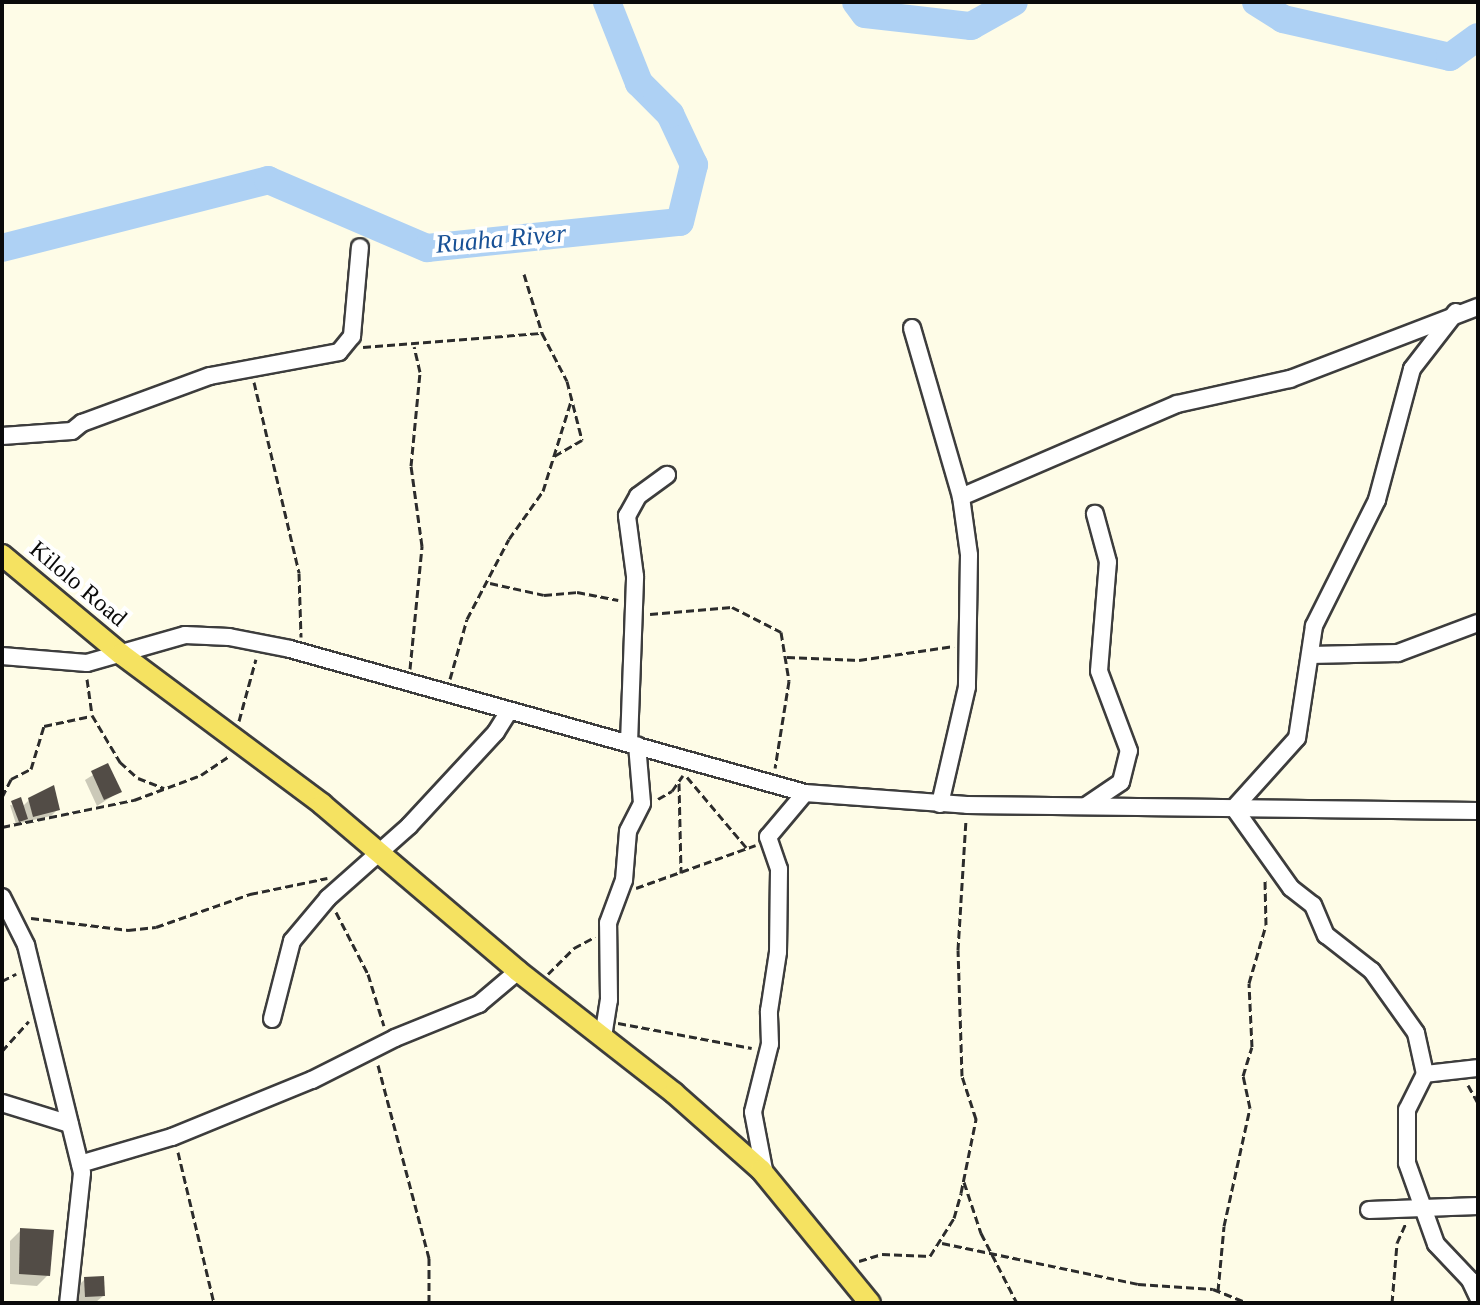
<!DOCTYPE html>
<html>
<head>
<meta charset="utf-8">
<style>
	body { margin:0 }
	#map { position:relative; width:1480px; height:1305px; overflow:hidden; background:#fefce7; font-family:"Times New Roman",serif }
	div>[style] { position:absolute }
	.shadow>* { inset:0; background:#0003 }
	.river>* { height:28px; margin:-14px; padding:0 14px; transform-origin:14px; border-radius:14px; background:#aed1f4 }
	.building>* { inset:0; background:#524c46 }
	.path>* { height:3px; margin-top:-1.5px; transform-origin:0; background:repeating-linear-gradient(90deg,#2c2c2c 0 8px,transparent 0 12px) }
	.roads { filter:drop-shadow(2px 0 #3d3d3d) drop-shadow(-2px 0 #3d3d3d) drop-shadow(0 2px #3d3d3d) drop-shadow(0 -2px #3d3d3d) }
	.minor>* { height:16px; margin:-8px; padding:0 8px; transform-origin:8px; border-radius:8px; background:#fff }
	.major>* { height:20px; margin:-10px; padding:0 10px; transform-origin:10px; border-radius:10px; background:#f5e261 }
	span { translate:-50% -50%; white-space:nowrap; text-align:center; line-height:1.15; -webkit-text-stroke:8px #fff; paint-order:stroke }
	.street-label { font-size:24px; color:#0a0a0a }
	.water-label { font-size:26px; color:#185196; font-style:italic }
	.frame { position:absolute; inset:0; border:4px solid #0a0a0a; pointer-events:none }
</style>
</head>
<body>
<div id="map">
	<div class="shadow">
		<i style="clip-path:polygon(107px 766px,119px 792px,97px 806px,85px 780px)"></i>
		<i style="clip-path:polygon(29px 800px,58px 809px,51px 816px,16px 824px,10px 805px,22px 807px)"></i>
		<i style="clip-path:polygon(21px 1230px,48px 1275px,37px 1286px,10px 1284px,10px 1241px)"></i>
		<i style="clip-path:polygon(85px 1279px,103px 1296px,96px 1302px,79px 1303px,78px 1286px)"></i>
	</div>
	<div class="river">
		<i style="left:856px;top:2px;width:15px;rotate:53deg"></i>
		<i style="left:865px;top:14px;width:107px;rotate:6.5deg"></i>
		<i style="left:971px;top:26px;width:49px;rotate:-29.2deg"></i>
		<i style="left:1256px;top:2px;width:32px;rotate:32deg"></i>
		<i style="left:1283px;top:19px;width:171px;rotate:12.8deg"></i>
		<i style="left:1450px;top:57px;width:34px;rotate:-36deg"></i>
		<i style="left:2px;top:248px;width:275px;rotate:-14.3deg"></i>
		<i style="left:268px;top:180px;width:173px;rotate:23.2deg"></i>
		<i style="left:427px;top:248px;width:254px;rotate:-5.9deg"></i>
		<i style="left:680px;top:222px;width:59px;rotate:-76.2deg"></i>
		<i style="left:694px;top:165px;width:56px;rotate:-115.2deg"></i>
		<i style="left:670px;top:114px;width:44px;rotate:-135deg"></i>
		<i style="left:639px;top:83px;width:87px;rotate:-111.6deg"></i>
	</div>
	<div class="building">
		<i style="clip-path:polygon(108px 763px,122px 792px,104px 800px,91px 771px)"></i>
		<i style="clip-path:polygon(54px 785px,60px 810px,33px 817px,28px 798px)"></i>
		<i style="clip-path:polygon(21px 797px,28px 819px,19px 822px,11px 801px)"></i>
		<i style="clip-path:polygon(20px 1228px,54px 1230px,50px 1276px,19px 1274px)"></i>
		<i style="clip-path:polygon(104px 1276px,105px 1296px,85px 1297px,84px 1277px)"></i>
	</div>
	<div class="path">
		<i style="left:524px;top:274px;width:62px;rotate:73deg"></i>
		<i style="left:542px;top:333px;width:54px;rotate:62.5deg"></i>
		<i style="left:567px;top:381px;width:61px;rotate:75.7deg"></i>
		<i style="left:582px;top:440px;width:34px;rotate:150deg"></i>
		<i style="left:363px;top:347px;width:180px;rotate:-4.5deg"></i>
		<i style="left:254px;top:382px;width:196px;rotate:76.7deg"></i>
		<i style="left:299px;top:573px;width:64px;rotate:88.2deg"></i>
		<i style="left:490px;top:583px;width:55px;rotate:12.5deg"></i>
		<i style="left:544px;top:595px;width:33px;rotate:-5deg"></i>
		<i style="left:577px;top:592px;width:42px;rotate:11deg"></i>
		<i style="left:650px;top:614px;width:82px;rotate:-4.9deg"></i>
		<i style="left:732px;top:607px;width:55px;rotate:27deg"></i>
		<i style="left:781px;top:632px;width:50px;rotate:80.7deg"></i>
		<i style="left:789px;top:681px;width:88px;rotate:99.1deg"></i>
		<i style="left:787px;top:657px;width:72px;rotate:2.4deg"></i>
		<i style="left:859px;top:660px;width:96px;rotate:-8.4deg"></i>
		<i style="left:410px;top:669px;width:124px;rotate:-84.4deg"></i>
		<i style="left:422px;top:546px;width:81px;rotate:-97.8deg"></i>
		<i style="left:411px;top:466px;width:94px;rotate:-84.5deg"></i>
		<i style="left:420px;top:372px;width:26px;rotate:-103deg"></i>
		<i style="left:87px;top:679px;width:36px;rotate:82deg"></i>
		<i style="left:92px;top:715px;width:55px;rotate:59.2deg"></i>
		<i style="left:120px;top:762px;width:24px;rotate:42deg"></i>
		<i style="left:138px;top:778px;width:28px;rotate:21deg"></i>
		<i style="left:450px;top:679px;width:62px;rotate:-74.2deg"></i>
		<i style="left:467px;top:619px;width:90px;rotate:-62.3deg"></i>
		<i style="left:509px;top:539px;width:59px;rotate:-54.7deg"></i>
		<i style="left:543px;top:491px;width:97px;rotate:-72.7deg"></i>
		<i style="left:239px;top:721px;width:64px;rotate:-74.7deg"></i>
		<i style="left:687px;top:777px;width:92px;rotate:49.9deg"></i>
		<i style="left:679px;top:783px;width:90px;rotate:88.7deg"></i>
		<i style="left:2px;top:797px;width:20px;rotate:-63deg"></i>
		<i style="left:11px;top:779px;width:22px;rotate:-27deg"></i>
		<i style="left:31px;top:769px;width:45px;rotate:-73.2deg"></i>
		<i style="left:44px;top:726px;width:48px;rotate:-12deg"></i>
		<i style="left:658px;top:799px;width:16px;rotate:-30deg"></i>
		<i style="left:672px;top:791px;width:19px;rotate:-55deg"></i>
		<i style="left:2px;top:827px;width:135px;rotate:-11.6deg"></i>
		<i style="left:134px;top:800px;width:72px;rotate:-20.5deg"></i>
		<i style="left:201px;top:775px;width:34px;rotate:-34deg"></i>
		<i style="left:636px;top:888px;width:127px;rotate:-19.7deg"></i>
		<i style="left:336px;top:912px;width:70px;rotate:62.7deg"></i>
		<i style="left:368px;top:974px;width:54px;rotate:72.9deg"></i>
		<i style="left:31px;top:918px;width:98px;rotate:7.1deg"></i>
		<i style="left:128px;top:930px;width:28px;rotate:-6deg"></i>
		<i style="left:156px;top:927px;width:100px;rotate:-19.3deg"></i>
		<i style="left:250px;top:894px;width:79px;rotate:-11.7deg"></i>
		<i style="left:548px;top:974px;width:37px;rotate:-45deg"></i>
		<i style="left:574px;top:948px;width:24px;rotate:-28deg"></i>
		<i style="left:2px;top:981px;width:16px;rotate:-27deg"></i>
		<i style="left:618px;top:1023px;width:136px;rotate:10.6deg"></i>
		<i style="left:2px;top:1051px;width:40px;rotate:-48deg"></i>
		<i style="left:378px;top:1065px;width:200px;rotate:75.2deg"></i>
		<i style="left:429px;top:1258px;width:45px;rotate:90deg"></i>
		<i style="left:1468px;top:1085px;width:21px;rotate:61deg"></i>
		<i style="left:178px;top:1152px;width:155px;rotate:76.6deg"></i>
		<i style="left:964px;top:1182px;width:54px;rotate:71.6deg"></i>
		<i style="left:981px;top:1233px;width:79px;rotate:62.8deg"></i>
		<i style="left:942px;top:1243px;width:200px;rotate:11.8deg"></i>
		<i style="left:1138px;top:1284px;width:75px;rotate:3.8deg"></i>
		<i style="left:1213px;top:1289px;width:38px;rotate:22deg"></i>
		<i style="left:859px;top:1261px;width:24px;rotate:-17deg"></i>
		<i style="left:882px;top:1254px;width:48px;rotate:2.4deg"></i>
		<i style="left:930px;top:1256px;width:45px;rotate:-57.7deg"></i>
		<i style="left:954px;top:1218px;width:26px;rotate:-74deg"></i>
		<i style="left:961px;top:1193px;width:76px;rotate:-78.5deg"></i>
		<i style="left:976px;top:1119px;width:45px;rotate:-108deg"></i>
		<i style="left:962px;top:1076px;width:126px;rotate:-91.8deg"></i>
		<i style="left:958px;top:950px;width:129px;rotate:-86.5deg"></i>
		<i style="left:1218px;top:1291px;width:65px;rotate:-84.7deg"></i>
		<i style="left:1224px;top:1226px;width:121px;rotate:-77.6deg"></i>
		<i style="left:1250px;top:1108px;width:33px;rotate:-102deg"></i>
		<i style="left:1243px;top:1076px;width:30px;rotate:-73deg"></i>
		<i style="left:1252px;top:1047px;width:64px;rotate:-92.7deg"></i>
		<i style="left:1249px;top:983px;width:60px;rotate:-73.7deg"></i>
		<i style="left:1266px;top:925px;width:45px;rotate:-91.3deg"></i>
		<i style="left:1392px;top:1303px;width:60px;rotate:-85.2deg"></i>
		<i style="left:1397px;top:1243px;width:22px;rotate:-66deg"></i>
	</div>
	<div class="roads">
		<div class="minor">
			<i style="left:1456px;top:312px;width:72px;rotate:127.7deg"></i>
			<i style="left:1412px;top:369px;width:136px;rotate:105deg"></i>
			<i style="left:1377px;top:500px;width:141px;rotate:116.6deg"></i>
			<i style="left:1314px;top:626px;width:113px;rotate:98.6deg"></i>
			<i style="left:1297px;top:738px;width:94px;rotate:132deg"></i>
			<i style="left:1234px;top:808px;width:98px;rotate:54.5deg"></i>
			<i style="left:1291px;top:888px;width:28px;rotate:38deg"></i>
			<i style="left:1313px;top:905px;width:33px;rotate:67deg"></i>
			<i style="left:1326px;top:935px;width:58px;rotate:38deg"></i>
			<i style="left:1372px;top:971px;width:76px;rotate:54.6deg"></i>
			<i style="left:1416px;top:1033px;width:42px;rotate:77.6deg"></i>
			<i style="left:1425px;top:1074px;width:40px;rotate:116.6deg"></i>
			<i style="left:1407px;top:1110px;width:53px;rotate:90deg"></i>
			<i style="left:1407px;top:1163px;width:86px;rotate:70.3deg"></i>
			<i style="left:1436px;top:1244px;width:50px;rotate:46.6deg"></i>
			<i style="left:1470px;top:1280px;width:19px;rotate:65deg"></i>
			<i style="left:912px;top:328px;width:176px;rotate:73.8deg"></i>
			<i style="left:961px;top:497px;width:59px;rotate:82.1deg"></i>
			<i style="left:969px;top:555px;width:132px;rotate:90.9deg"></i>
			<i style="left:967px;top:687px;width:120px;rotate:103deg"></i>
			<i style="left:2px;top:436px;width:70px;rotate:-4.1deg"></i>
			<i style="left:72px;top:431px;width:13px;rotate:-39deg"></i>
			<i style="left:82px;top:423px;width:136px;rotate:-20.2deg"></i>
			<i style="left:210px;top:376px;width:131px;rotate:-10.5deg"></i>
			<i style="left:339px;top:352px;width:21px;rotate:-51deg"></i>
			<i style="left:352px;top:336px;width:89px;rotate:-84.9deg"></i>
			<i style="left:961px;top:497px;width:235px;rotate:-23.3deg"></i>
			<i style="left:1177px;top:404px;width:116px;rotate:-12.5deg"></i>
			<i style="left:1290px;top:379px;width:201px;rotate:-21deg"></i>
			<i style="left:1310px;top:655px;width:88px;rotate:-1.3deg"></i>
			<i style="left:1398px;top:653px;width:85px;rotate:-20.6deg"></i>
			<i style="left:2px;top:656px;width:85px;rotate:4.7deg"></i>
			<i style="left:87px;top:663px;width:102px;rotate:-15.9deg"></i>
			<i style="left:185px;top:635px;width:44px;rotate:2.6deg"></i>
			<i style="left:229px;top:637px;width:62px;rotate:11.1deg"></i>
			<i style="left:290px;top:649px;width:535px;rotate:15.62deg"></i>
			<i style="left:805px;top:793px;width:162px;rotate:4.2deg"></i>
			<i style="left:967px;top:805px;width:511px;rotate:0.67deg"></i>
			<i style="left:629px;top:743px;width:167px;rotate:-87.9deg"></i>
			<i style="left:635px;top:576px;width:61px;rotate:-97.6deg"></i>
			<i style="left:627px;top:516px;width:23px;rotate:-61deg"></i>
			<i style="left:638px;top:496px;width:36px;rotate:-36deg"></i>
			<i style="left:1087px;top:805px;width:41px;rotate:-34.1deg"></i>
			<i style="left:1121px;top:782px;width:32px;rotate:-76deg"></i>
			<i style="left:1129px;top:751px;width:85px;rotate:-110.6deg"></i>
			<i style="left:1099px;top:671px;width:109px;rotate:-85.3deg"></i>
			<i style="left:1108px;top:562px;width:50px;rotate:-105.2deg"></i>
			<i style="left:2px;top:897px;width:54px;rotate:63.4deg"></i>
			<i style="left:26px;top:945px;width:235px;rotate:76.2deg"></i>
			<i style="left:82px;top:1173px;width:131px;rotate:96.1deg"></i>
			<i style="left:272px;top:1019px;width:81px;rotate:-75.6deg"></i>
			<i style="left:292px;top:941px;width:56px;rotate:-50.1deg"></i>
			<i style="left:328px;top:898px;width:108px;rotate:-41.6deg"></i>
			<i style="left:409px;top:826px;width:128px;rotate:-47.2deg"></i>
			<i style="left:496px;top:732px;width:25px;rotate:-58deg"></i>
			<i style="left:603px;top:1037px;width:37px;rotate:-81deg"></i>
			<i style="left:609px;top:1000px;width:77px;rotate:-90.7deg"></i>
			<i style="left:608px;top:923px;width:46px;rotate:-69.6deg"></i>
			<i style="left:624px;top:880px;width:49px;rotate:-85.3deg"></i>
			<i style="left:628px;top:831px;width:31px;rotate:-63deg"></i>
			<i style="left:642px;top:803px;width:58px;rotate:-94.9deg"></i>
			<i style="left:1425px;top:1074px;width:53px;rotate:-6.5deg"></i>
			<i style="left:2px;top:1103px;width:71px;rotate:17.2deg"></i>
			<i style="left:80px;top:1164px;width:96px;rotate:-16.4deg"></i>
			<i style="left:172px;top:1137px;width:151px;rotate:-22.2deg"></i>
			<i style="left:312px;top:1080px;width:93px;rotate:-26.8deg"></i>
			<i style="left:395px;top:1038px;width:91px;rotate:-22deg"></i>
			<i style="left:479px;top:1004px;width:51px;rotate:-40.2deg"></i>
			<i style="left:765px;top:1175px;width:64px;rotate:-100.8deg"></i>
			<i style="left:753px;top:1112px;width:70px;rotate:-76deg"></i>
			<i style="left:770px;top:1044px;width:33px;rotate:-92deg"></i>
			<i style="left:769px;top:1011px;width:60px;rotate:-81.3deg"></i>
			<i style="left:778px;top:952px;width:83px;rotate:-89.3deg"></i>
			<i style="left:779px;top:869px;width:34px;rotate:-109deg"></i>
			<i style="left:768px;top:837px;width:57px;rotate:-49.9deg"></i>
			<i style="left:1369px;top:1210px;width:109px;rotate:-2.1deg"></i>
		</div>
		<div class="major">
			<i style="left:2px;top:555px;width:155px;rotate:39.8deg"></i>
			<i style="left:121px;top:654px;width:251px;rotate:36.7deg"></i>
			<i style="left:322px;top:804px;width:257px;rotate:40.4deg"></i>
			<i style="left:518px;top:971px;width:198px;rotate:38deg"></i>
			<i style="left:674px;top:1093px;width:116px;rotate:41.5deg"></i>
			<i style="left:761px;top:1170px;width:172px;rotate:50.7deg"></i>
		</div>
	</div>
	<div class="street-label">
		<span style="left:78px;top:584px;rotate:40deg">Kilolo Road</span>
	</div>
	<div class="water-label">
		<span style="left:501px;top:239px;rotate:-5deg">Ruaha River</span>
	</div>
	<div class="frame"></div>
</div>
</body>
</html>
